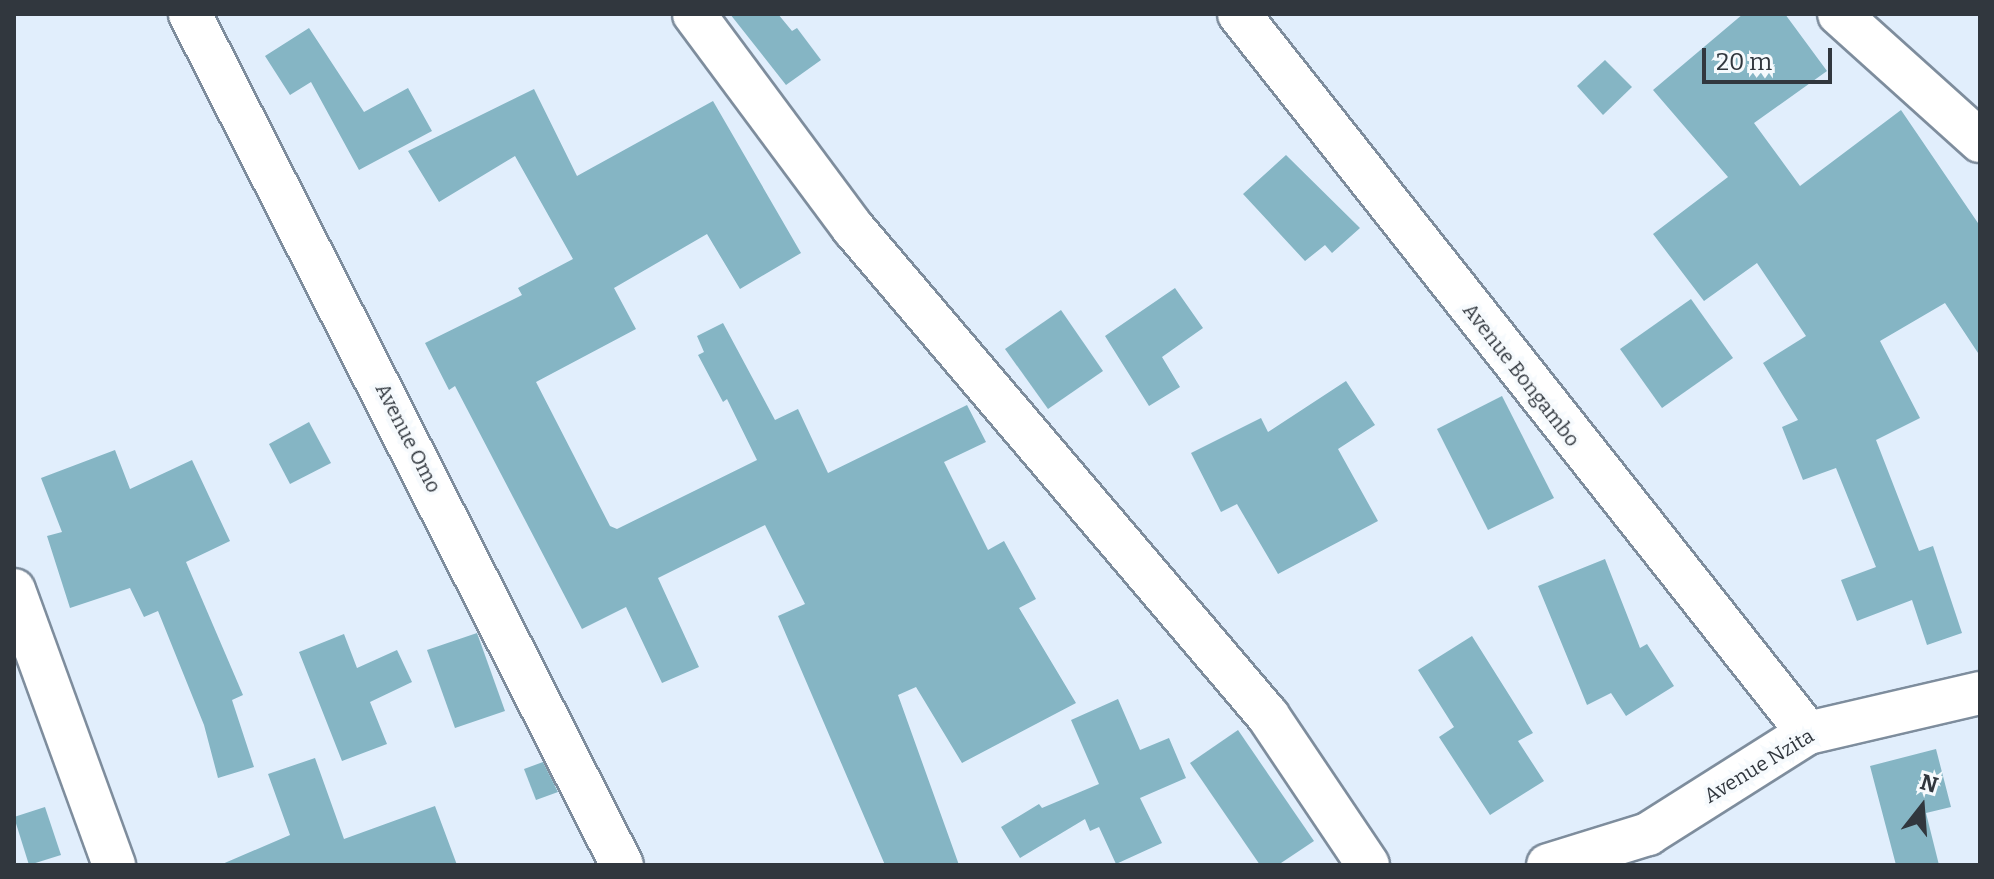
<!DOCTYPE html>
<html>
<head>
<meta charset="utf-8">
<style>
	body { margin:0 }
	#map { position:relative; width:1994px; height:879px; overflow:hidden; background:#e1eefc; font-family:Bitter,serif }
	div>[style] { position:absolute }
	.building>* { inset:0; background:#85b5c4 }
	.roads { filter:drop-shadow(2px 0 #7e8d9d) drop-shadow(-2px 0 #7e8d9d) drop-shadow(0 2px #7e8d9d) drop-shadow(0 -2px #7e8d9d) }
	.street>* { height:42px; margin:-21px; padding:0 21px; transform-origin:21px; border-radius:21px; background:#fff }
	span { translate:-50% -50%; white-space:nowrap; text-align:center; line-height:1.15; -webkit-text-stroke:7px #f6fafd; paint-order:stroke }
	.street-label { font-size:20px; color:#31373e }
	.frame { position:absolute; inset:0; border:16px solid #31373e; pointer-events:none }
	.north { position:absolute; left:1882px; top:767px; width:80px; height:80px; -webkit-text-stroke:6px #f6fafd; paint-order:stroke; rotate:17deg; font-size:22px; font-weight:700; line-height:32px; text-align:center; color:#31373e }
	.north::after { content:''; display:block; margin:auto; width:28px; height:36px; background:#31373e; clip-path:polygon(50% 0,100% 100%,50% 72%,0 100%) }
	.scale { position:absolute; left:1702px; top:48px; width:130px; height:36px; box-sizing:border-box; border:4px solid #31373e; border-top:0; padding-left:10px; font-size:24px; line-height:28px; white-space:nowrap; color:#31373e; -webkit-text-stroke:6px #f6fafd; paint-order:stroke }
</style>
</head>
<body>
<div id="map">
	<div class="building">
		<i style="clip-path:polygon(730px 14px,778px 14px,792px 31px,797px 28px,821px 60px,786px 85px)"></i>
		<i style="clip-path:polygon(1743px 14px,1785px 14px,1827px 71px,1754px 123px,1800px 186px,1901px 110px,1980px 226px,1980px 356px,1945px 303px,1880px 341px,1920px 418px,1876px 440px,1919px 551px,1933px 546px,1962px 633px,1927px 645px,1912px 600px,1857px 621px,1841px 580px,1876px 567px,1836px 468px,1803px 480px,1782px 427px,1798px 420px,1763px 363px,1806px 336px,1757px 263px,1704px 301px,1653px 234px,1728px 177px,1653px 90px)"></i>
		<i style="clip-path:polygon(309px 28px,364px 112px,408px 88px,432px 131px,359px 170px,311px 82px,290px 95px,265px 56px)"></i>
		<i style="clip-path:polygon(1605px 60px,1632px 87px,1603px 115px,1577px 86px)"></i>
		<i style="clip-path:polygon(534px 89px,577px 176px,713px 101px,801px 253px,740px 289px,707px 234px,614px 288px,636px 329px,536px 382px,610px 526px,617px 529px,757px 460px,727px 399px,723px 402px,698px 355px,704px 352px,697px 336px,723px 323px,775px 420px,798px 409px,828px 473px,967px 405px,986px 442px,944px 462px,988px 550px,1004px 541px,1036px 599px,1019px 608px,1076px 703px,962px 763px,916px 687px,898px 695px,959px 865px,885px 865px,778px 616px,805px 604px,765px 525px,658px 578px,699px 667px,662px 683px,626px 607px,582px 629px,455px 386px,449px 390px,425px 343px,522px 295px,518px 288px,573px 259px,515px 156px,439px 202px,408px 151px)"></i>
		<i style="clip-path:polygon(1286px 155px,1360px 228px,1332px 253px,1325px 245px,1305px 261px,1243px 194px)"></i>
		<i style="clip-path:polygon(1175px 288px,1203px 328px,1162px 357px,1180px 387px,1149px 406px,1105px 336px)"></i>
		<i style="clip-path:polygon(1691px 299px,1733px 358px,1662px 408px,1620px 349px)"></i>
		<i style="clip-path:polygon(1061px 310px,1103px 371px,1048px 409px,1005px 349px)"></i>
		<i style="clip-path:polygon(1346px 381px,1375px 425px,1338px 449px,1378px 521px,1278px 574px,1237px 504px,1221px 512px,1191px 453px,1261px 418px,1268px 432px)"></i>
		<i style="clip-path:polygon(1502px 396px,1554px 498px,1488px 530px,1437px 429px)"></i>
		<i style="clip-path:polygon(309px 422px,331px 463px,290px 484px,269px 444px)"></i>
		<i style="clip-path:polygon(115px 450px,130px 489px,192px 460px,230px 541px,186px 562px,243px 695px,232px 700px,254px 767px,218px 778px,204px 725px,158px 611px,144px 617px,130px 588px,70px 608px,47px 536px,62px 532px,41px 478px)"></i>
		<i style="clip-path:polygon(1605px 559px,1640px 648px,1647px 644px,1674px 686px,1626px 716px,1611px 693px,1587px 705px,1538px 586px)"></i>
		<i style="clip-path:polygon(477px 633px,505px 711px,455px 728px,427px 650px)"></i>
		<i style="clip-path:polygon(344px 634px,357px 668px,397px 650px,412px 682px,370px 702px,387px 744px,342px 761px,299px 652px)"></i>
		<i style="clip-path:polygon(1472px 636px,1533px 733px,1518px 741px,1544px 781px,1490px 815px,1439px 737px,1454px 727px,1418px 670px)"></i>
		<i style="clip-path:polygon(1118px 699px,1140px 750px,1169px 738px,1186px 778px,1140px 798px,1162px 843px,1116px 864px,1099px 827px,1090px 831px,1085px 819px,1020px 858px,1001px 827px,1039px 804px,1042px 808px,1099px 784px,1071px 720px)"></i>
		<i style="clip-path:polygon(1238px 730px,1314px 841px,1278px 865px,1260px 865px,1190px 763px)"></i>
		<i style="clip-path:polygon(1936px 749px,1951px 807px,1926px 813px,1939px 865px,1896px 865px,1870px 766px)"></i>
		<i style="clip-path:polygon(315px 758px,344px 839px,435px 806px,457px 865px,220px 865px,290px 835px,268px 774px)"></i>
		<i style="clip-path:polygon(543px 762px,558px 792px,536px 800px,524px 769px)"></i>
		<i style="clip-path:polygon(45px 807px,61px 855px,29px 865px,14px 817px)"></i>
	</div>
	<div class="roads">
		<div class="street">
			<i style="left:190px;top:14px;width:954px;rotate:63.09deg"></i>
			<i style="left:694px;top:14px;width:267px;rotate:53.4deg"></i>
			<i style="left:853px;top:228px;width:641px;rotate:49.62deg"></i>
			<i style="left:1268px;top:716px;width:179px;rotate:56.1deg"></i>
			<i style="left:1239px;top:14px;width:917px;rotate:51.64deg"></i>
			<i style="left:1839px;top:14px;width:190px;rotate:42deg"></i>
			<i style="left:14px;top:590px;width:293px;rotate:70deg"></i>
			<i style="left:1548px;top:865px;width:105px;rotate:-17.2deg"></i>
			<i style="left:1648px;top:834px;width:189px;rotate:-32.3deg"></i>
			<i style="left:1808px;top:733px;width:177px;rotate:-13.1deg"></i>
		</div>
	</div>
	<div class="street-label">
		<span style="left:1521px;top:375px;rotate:52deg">Avenue Bongambo</span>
		<span style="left:408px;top:438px;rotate:63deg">Avenue Omo</span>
		<span style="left:1759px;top:766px;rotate:-31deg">Avenue Nzita</span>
	</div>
	<div class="frame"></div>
	<div class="north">N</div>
	<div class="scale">20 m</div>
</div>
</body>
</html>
